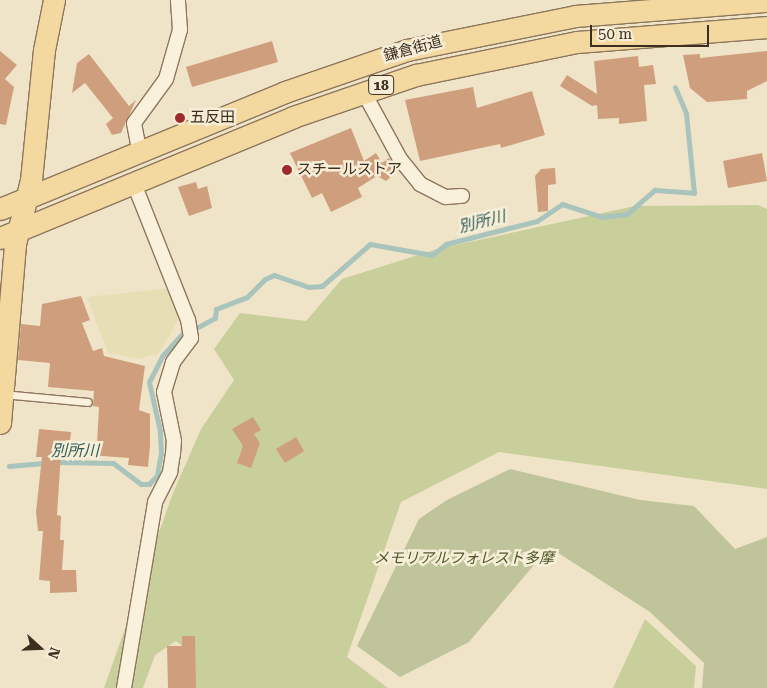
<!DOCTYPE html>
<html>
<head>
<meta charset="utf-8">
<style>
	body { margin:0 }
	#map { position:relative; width:767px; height:688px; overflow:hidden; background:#f0e4c8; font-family:"Roboto Serif","Noto Sans JP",serif }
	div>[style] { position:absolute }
	.farmland>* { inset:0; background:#e6deb5 }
	.green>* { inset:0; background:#c9cf9b }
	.cemetery>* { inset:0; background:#bfc49a }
	.stream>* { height:5px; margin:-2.5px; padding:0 2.5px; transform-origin:2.5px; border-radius:2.5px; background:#a9c4bc }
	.building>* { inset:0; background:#cf9f7d }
	.roads { filter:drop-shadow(1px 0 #8d765c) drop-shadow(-1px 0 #8d765c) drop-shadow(0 1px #8d765c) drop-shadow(0 -1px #8d765c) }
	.service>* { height:7px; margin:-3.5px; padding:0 3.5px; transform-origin:3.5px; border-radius:3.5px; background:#faf1dc }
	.minor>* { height:14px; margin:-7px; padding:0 7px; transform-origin:7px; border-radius:7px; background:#faf1dc }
	.primary>* { height:21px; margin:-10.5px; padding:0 10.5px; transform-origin:10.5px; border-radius:10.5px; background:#f3d9a0 }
	.dots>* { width:14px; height:14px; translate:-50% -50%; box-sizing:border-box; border:2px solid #f7eed8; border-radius:50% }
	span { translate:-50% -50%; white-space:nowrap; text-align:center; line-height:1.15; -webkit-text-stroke:5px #f7eed8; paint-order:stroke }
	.shield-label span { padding:1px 4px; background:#f7eed8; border:1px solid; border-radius:4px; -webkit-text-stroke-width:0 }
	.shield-label { font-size:14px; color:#3d2e20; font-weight:700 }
	.street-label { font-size:15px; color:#3d2e20 }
	.poi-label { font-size:15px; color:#3d2e20 }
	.left { translate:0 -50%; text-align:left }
	.park-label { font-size:15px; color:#4d5a26; font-style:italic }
	.water-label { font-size:16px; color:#2f5d5a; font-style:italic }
	.north { position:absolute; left:15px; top:623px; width:50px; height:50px; -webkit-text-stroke:4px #f7eed8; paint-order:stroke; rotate:110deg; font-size:14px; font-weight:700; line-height:20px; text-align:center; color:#3d2e20 }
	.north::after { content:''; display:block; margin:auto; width:18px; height:22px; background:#3d2e20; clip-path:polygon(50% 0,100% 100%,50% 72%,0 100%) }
	.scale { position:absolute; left:590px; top:25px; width:119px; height:22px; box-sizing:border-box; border:2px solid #3d2e20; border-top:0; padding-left:6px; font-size:15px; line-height:18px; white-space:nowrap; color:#3d2e20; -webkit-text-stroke:4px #f7eed8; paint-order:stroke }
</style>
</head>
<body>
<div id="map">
	<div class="farmland">
		<i style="clip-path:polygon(170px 288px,181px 316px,158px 354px,138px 359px,108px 353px,87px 297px)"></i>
	</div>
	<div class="green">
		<i style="clip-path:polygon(758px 205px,767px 209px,767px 489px,499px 452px,401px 502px,347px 657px,388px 688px,183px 688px,193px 656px,176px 641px,155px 655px,143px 688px,104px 688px,173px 493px,201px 429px,234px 380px,214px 349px,240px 313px,306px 321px,342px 279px,437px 249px,635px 206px)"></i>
		<i style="clip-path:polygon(645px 619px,696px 666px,694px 688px,613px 688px)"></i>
	</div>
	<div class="cemetery">
		<i style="clip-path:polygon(510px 469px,640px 500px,694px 506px,735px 549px,767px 537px,767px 688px,702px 688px,704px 663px,650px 612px,549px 547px,469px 642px,400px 677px,357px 646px,419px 519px,447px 500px)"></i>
	</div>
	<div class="stream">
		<i style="left:196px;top:328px;width:21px;rotate:-28deg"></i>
		<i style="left:215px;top:318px;width:9px;rotate:-84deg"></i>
		<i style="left:216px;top:309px;width:33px;rotate:-21deg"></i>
		<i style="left:247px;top:297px;width:25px;rotate:-45deg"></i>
		<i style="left:265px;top:279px;width:10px;rotate:-24deg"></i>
		<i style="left:274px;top:275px;width:37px;rotate:19deg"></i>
		<i style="left:309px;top:287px;width:13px;rotate:-4deg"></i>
		<i style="left:322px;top:286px;width:64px;rotate:-41.2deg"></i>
		<i style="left:370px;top:244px;width:63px;rotate:10.1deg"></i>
		<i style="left:432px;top:255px;width:18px;rotate:-38deg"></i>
		<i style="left:446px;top:244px;width:94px;rotate:-14.2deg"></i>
		<i style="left:537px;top:221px;width:30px;rotate:-34deg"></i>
		<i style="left:562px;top:204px;width:42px;rotate:18deg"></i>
		<i style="left:602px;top:217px;width:25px;rotate:-7deg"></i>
		<i style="left:627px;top:214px;width:37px;rotate:-41deg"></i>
		<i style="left:655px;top:190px;width:39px;rotate:4deg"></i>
		<i style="left:694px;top:193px;width:80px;rotate:-95.7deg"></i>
		<i style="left:686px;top:113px;width:28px;rotate:-113deg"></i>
		<i style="left:55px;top:462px;width:58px;rotate:1deg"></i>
		<i style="left:113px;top:463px;width:35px;rotate:37deg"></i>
		<i style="left:141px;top:484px;width:8px"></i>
		<i style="left:149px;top:484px;width:12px;rotate:-48deg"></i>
		<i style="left:157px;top:475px;width:22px;rotate:-80deg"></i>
		<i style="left:161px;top:453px;width:22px;rotate:-93deg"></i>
		<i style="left:160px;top:431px;width:50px;rotate:-102.7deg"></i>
		<i style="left:149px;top:382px;width:30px;rotate:-63deg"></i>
		<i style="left:163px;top:355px;width:28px;rotate:-48deg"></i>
		<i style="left:9px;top:466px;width:38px;rotate:-5deg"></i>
	</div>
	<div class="building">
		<i style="clip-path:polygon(272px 41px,278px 62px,192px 87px,186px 67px)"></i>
		<i style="clip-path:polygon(0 51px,17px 65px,5px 79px,14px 87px,6px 125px,0 124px)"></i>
		<i style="clip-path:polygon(767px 51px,767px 81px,747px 91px,747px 99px,707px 102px,690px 88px,683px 55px,700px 54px,700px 58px)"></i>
		<i style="clip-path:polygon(89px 54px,129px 106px,136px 100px,121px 133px,112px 135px,106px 124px,113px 118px,85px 83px,72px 93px,77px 63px)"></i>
		<i style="clip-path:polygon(638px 56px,639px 67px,653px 65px,656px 84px,644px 85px,647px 121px,619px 124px,619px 118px,598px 119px,597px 105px,592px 106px,560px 86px,567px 75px,597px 94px,594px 61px)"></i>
		<i style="clip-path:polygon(473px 87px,477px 108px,532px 91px,545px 135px,501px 148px,500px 144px,420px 161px,405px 100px)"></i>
		<i style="clip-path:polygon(351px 128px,364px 161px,376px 153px,382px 163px,389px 158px,398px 170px,386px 181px,377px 176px,358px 188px,362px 197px,331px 212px,322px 193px,312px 198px,290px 153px)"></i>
		<i style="clip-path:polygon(762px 153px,767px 181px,728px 188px,723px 161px)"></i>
		<i style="clip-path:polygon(555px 168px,556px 184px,548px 185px,548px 211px,538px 212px,535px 176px,541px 169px)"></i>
		<i style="clip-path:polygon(196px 182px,198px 189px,207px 186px,212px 208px,189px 216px,178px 187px)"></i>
		<i style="clip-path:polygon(81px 296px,90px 320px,82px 323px,93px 351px,102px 348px,104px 356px,145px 366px,139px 410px,150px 414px,150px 446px,148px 467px,128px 465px,129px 458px,61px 453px,57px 515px,61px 516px,60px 540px,64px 540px,62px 570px,76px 570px,77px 592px,50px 593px,50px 581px,39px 580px,43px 531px,38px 531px,36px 512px,42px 457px,36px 457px,39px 429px,71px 432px,70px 441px,97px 443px,99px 407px,93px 406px,94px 391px,48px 387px,50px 363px,18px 360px,21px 324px,40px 326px,42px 304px)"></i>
		<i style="clip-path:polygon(253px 417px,261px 430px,254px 434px,260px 443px,251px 468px,237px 463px,243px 446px,232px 429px)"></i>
		<i style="clip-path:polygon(296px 437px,304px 451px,285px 463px,276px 449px)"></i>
		<i style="clip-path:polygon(182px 636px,195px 636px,196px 688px,168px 688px,167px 646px,182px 646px)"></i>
	</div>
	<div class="roads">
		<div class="service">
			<i style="left:3px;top:394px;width:85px;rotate:5.4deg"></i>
		</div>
		<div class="minor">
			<i style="left:363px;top:91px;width:77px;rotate:61.4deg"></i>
			<i style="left:400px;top:159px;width:32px;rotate:51deg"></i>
			<i style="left:420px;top:184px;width:29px;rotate:27deg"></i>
			<i style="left:446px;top:197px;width:16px;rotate:-4deg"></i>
			<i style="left:139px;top:149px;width:26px;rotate:-101deg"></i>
			<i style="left:134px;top:123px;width:54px;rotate:-54deg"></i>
			<i style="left:166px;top:79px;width:51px;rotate:-74.1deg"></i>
			<i style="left:180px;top:30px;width:30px;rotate:-94deg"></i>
			<i style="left:124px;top:688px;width:189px;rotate:-80.5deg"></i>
			<i style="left:155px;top:502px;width:34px;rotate:-63deg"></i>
			<i style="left:170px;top:472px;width:18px;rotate:-81deg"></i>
			<i style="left:173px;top:454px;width:13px;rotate:-86deg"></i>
			<i style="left:174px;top:441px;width:50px;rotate:-101.5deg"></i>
			<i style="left:164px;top:392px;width:31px;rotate:-73deg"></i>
			<i style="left:173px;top:362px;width:30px;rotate:-53deg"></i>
			<i style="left:191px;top:338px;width:18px;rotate:-99deg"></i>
			<i style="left:188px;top:320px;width:149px;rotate:-111.6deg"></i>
		</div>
		<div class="primary">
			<i style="left:0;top:209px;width:308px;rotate:-22.3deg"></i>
			<i style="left:285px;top:92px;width:129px;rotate:-19deg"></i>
			<i style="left:407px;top:50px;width:171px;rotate:-11.4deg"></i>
			<i style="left:575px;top:16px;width:193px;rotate:-4.5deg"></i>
			<i style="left:0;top:238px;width:317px;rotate:-22.4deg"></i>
			<i style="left:293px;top:117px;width:130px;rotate:-18.9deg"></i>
			<i style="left:416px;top:75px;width:164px;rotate:-11.6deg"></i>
			<i style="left:577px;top:42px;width:191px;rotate:-4.5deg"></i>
			<i style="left:0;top:423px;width:180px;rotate:-85.2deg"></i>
			<i style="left:15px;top:244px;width:66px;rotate:-76deg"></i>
			<i style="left:31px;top:180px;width:131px;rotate:-84.3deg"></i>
			<i style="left:44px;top:50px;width:51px;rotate:-78.7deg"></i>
		</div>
	</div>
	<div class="dots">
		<i style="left:180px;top:118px;background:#9e2a2b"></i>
		<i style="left:287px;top:170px;background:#9e2a2b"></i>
	</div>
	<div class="shield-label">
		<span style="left:381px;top:85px">18</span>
	</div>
	<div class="street-label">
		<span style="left:413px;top:49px;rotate:-15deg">鎌倉街道</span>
	</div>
	<div class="poi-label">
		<span class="left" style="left:190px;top:118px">五反田</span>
		<span class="left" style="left:297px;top:170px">スチールストア</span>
	</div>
	<div class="park-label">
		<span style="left:464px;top:559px">メモリアルフォレスト多摩</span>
	</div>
	<div class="water-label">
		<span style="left:482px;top:222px;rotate:-14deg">別所川</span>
		<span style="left:75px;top:451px">別所川</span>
	</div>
	<div class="north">N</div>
	<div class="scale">50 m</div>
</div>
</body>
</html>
